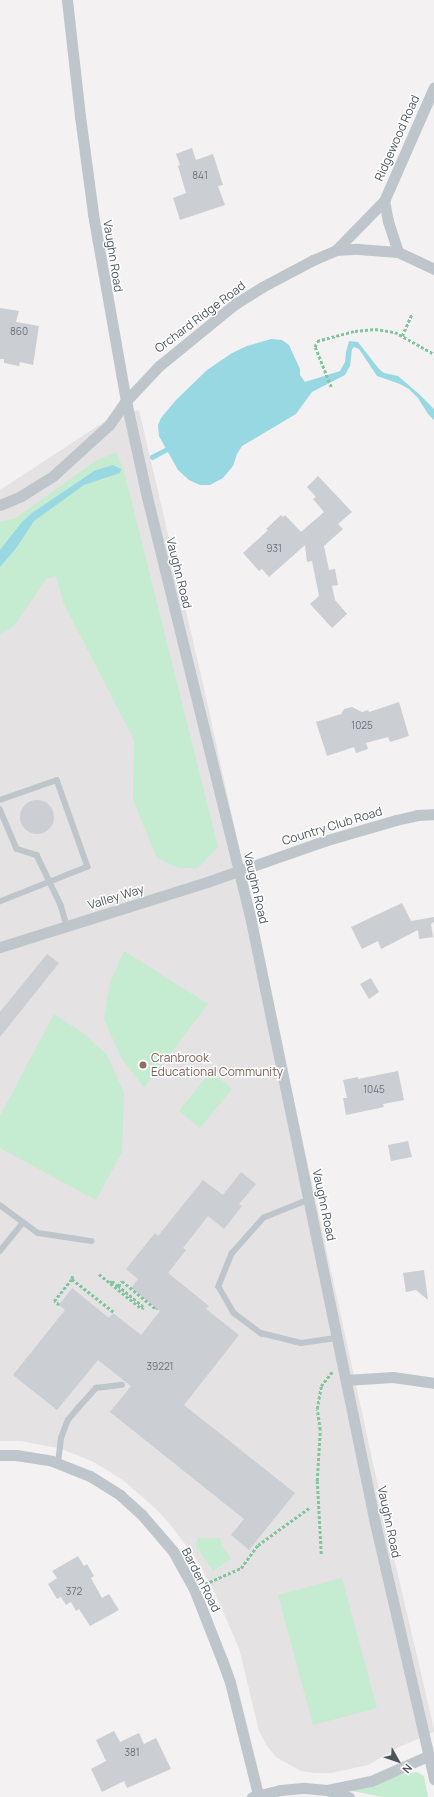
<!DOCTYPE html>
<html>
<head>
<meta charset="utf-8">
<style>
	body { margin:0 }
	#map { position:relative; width:434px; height:1797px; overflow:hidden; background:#f3f1f1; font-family:Manrope,sans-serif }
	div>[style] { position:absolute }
	.education>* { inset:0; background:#e4e2e2 }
	.green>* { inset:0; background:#c5ebd1 }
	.water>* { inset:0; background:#98d8e2 }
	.stream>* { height:4.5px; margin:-2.25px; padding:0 2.25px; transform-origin:2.25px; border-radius:2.25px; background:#98d8e2 }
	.building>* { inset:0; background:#cbced3 }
	.round { border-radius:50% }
	.path>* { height:2.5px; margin-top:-1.25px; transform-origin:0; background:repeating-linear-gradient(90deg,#81c59f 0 3px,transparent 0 5px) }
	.service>* { height:5.5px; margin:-2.75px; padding:0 2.75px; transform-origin:2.75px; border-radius:2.75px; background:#bec6cc }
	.minor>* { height:11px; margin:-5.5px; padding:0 5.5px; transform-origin:5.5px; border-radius:5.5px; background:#bec6cc }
	.dots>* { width:11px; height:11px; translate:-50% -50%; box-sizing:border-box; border:2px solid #fff; border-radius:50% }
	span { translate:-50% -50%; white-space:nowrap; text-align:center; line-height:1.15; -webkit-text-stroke:3px #fff; paint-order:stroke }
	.number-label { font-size:10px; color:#6b737a }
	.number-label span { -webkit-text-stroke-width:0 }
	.street-label { font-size:12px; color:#4b555c }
	.education-label { font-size:12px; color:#785e54 }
	.left { translate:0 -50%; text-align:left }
	.north { position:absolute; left:378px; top:1741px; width:40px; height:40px; -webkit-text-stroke:3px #fff; paint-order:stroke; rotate:130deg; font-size:11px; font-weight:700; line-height:16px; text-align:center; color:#4b555c }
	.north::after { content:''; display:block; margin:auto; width:14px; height:18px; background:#4b555c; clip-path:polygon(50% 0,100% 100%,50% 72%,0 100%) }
</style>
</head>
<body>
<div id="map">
	<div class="education">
		<i style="clip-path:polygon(139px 410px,204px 688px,388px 1532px,434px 1729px,434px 1732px,399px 1747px,368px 1765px,331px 1773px,314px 1773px,301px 1771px,276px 1757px,267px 1746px,259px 1731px,239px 1648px,213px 1589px,195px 1557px,169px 1523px,156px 1509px,124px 1481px,94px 1462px,59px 1448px,20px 1441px,0 1441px,0 490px,110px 418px)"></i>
	</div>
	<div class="green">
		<i style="clip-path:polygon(116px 452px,124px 471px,218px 847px,198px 868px,179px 868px,157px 858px,133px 800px,134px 740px,63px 602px,56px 576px,46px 579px,14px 626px,0 634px,0 567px,17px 547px,34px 521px,84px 485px,120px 473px,94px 471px,32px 513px,0 550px,0 522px,16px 518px,94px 462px)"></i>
		<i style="clip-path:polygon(124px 951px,208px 1004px,144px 1088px,121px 1057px,104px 1019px,110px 983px)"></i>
		<i style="clip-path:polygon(54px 1014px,83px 1033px,107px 1055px,124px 1093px,122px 1152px,96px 1200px,0 1148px,0 1116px)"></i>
		<i style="clip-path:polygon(211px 1071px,232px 1089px,200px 1128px,179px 1111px)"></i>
		<i style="clip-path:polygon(198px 1538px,220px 1538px,222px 1546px,231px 1559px,213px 1571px,196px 1546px)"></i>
		<i style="clip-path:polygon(342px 1578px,377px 1708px,313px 1725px,278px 1595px)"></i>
		<i style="clip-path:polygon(417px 1772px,424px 1776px,428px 1797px,383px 1797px,352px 1791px,403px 1774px)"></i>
	</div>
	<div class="water">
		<i style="clip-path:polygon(271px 339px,282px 340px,289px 345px,300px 369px,300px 375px,305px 382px,340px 371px,345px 362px,346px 352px,349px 341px,358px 342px,379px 369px,384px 373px,398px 376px,419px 394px,434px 409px,434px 420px,428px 414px,418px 398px,409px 389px,400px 384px,377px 376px,359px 349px,354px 347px,352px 349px,350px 366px,345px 375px,312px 392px,296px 414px,242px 446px,237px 454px,233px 466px,223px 478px,210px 485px,200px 485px,189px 480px,178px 470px,159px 436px,158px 425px,161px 418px,176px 400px,207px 370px,232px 353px,247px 346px)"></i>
		<i style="clip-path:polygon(113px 465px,121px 469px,120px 473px,84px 485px,34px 521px,17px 547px,0 567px,0 550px,22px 522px,32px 513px,94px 471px)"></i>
	</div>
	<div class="stream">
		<i style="left:152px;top:457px;width:21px;rotate:-28deg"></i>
	</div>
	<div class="building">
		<i style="clip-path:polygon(192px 148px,196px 160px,213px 154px,223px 185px,218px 186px,225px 205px,180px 220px,173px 198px,186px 193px,178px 166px,180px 165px,176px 154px)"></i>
		<i style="clip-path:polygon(0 308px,19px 311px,16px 322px,39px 326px,33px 365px,20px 362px,19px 366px,4px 363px,4px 359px,0 359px)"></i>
		<i style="clip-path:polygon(318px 476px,352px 512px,338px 524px,343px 529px,324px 546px,329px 570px,335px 569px,338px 585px,332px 586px,335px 600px,347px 614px,332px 628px,310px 604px,319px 596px,312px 561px,307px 562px,305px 545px,269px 577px,262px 569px,259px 571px,243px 553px,268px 530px,266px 529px,281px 515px,283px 517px,285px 515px,301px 532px,324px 512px,313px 499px,316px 497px,307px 487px)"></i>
		<i style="clip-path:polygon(399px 702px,409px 736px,390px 742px,388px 737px,366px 743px,368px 749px,356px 753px,354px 747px,327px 756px,316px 722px,341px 714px,344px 709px,352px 707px,362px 712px,368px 710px,369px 712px)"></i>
		<i class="round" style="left:20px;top:800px;width:34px;height:34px"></i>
		<i style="clip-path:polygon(402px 903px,411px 921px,434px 917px,434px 922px,431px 924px,433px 937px,419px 939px,418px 930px,381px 949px,378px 941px,362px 949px,351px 927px)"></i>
		<i style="clip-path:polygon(47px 954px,59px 963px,0 1037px,0 1012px)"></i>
		<i style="clip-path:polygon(371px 978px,379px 992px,369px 999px,360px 984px)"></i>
		<i style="clip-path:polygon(398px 1071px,404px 1100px,383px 1104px,384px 1107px,346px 1115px,343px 1098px,347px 1098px,343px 1080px,358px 1077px,358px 1079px)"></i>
		<i style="clip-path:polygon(408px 1141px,412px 1157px,391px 1161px,388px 1145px)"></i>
		<i style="clip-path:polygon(241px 1172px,256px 1184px,239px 1204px,242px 1206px,224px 1229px,208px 1216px,183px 1248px,186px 1250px,168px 1273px,209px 1306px,206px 1309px,239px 1335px,184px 1405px,295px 1493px,249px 1550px,231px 1535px,244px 1519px,110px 1412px,131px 1386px,98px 1360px,57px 1410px,13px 1375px,65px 1310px,59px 1305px,72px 1288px,109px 1318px,113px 1313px,141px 1335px,160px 1311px,131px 1288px,138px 1279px,126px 1269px,155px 1233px,158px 1236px,203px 1180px,223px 1195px)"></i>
		<i style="clip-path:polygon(424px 1270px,428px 1300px,416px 1290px,406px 1292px,403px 1273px)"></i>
		<i style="clip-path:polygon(78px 1556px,84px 1566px,87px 1564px,94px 1576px,91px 1578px,102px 1598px,109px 1594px,119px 1610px,90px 1626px,79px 1609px,76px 1611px,71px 1602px,66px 1605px,61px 1597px,57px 1599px,48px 1584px,57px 1578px,52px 1571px)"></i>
		<i style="clip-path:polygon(114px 1731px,120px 1742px,139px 1733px,144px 1744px,156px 1738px,171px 1769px,127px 1788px,124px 1781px,102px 1792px,91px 1769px,106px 1761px,96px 1740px)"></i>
	</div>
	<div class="path">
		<i style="left:402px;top:336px;width:24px;rotate:-66deg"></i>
		<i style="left:331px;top:387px;width:43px;rotate:-111.8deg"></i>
		<i style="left:315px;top:347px;width:6px;rotate:-72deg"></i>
		<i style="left:317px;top:341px;width:39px;rotate:-15deg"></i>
		<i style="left:355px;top:331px;width:20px;rotate:-6deg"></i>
		<i style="left:375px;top:329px;width:20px;rotate:9deg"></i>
		<i style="left:395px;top:332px;width:45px;rotate:29.4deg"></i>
		<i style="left:99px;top:1274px;width:55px;rotate:39.1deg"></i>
		<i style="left:142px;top:1309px;width:2px;rotate:-63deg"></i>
		<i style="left:143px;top:1307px;width:33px;rotate:-140deg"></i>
		<i style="left:118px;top:1286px;width:6px;rotate:-51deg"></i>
		<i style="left:122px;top:1281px;width:44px;rotate:39.5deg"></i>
		<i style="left:156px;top:1309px;width:1px;rotate:-45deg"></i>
		<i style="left:73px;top:1276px;width:3px;rotate:108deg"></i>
		<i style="left:72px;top:1279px;width:53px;rotate:38.2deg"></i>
		<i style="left:110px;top:1283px;width:3px;rotate:-45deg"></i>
		<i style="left:112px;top:1281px;width:8px;rotate:40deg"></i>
		<i style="left:59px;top:1305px;width:6px;rotate:-141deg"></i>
		<i style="left:54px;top:1301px;width:28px;rotate:-51deg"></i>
		<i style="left:321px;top:1554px;width:73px;rotate:-93.1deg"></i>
		<i style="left:317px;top:1481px;width:51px;rotate:-86.6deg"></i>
		<i style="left:320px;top:1430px;width:21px;rotate:-98deg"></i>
		<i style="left:317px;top:1409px;width:23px;rotate:-80deg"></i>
		<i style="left:321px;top:1386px;width:18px;rotate:-52deg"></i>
		<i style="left:205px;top:1584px;width:39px;rotate:-24deg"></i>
		<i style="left:241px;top:1568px;width:29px;rotate:-54deg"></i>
		<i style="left:258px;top:1545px;width:63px;rotate:-36deg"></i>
	</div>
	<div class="service">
		<i style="left:0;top:800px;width:60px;rotate:-19.3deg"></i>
		<i style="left:57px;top:780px;width:92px;rotate:70.4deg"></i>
		<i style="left:88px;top:867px;width:95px;rotate:158.3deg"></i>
		<i style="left:0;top:809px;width:43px;rotate:67deg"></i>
		<i style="left:17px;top:849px;width:21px;rotate:17deg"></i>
		<i style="left:37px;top:855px;width:55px;rotate:64.4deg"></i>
		<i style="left:61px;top:905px;width:22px;rotate:74deg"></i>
		<i style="left:309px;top:1200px;width:48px;rotate:158.2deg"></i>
		<i style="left:264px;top:1218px;width:48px;rotate:131.6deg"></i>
		<i style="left:232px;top:1254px;width:35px;rotate:112deg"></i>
		<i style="left:219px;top:1287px;width:30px;rotate:60deg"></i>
		<i style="left:234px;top:1313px;width:34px;rotate:37deg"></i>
		<i style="left:261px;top:1333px;width:41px;rotate:14deg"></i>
		<i style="left:301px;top:1343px;width:37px;rotate:-8deg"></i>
		<i style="left:0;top:1205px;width:47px;rotate:36.4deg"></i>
		<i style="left:38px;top:1233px;width:54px;rotate:8.6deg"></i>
		<i style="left:0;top:1251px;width:36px;rotate:-51deg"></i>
		<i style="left:58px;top:1463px;width:25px;rotate:-83deg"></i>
		<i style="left:61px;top:1438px;width:19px;rotate:-69deg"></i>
		<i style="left:68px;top:1420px;width:16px;rotate:-50deg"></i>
		<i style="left:78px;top:1408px;width:27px;rotate:-48deg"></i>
		<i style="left:96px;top:1388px;width:26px;rotate:-7deg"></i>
	</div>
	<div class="minor">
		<i style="left:67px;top:0;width:117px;rotate:83.6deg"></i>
		<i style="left:80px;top:116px;width:99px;rotate:82.4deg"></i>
		<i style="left:93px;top:214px;width:190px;rotate:80deg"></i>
		<i style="left:126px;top:401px;width:98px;rotate:77.7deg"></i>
		<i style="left:147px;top:497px;width:437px;rotate:76.2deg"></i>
		<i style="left:251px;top:921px;width:615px;rotate:78.36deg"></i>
		<i style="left:375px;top:1523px;width:263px;rotate:77deg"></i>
		<i style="left:336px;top:250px;width:69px;rotate:-45.6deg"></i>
		<i style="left:398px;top:252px;width:33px;rotate:-108deg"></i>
		<i style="left:388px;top:221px;width:20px;rotate:-101deg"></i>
		<i style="left:384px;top:201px;width:124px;rotate:-66.3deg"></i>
		<i style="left:0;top:505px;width:23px;rotate:-23deg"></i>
		<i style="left:21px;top:496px;width:39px;rotate:-32deg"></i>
		<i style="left:54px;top:475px;width:74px;rotate:-42.3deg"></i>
		<i style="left:109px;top:425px;width:29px;rotate:-55deg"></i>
		<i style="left:126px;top:401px;width:48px;rotate:-46.7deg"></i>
		<i style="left:159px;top:366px;width:98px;rotate:-39.2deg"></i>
		<i style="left:235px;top:304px;width:32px;rotate:-32deg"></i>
		<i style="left:262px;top:287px;width:58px;rotate:-27.9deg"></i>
		<i style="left:313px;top:260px;width:25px;rotate:-23deg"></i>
		<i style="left:336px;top:250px;width:22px;rotate:-3deg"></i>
		<i style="left:358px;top:249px;width:40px;rotate:4.3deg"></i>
		<i style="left:398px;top:252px;width:40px;rotate:25deg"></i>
		<i style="left:0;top:947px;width:217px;rotate:-17.4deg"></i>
		<i style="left:207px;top:882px;width:124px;rotate:-19.3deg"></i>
		<i style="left:324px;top:841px;width:75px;rotate:-16.3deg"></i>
		<i style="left:396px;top:820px;width:22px;rotate:-13deg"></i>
		<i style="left:417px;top:815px;width:17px;rotate:-3deg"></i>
		<i style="left:346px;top:1380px;width:47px;rotate:-3.7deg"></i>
		<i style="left:393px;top:1377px;width:41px;rotate:8.3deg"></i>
		<i style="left:0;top:1455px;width:16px"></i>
		<i style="left:16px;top:1455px;width:36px;rotate:9deg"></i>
		<i style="left:52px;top:1461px;width:41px;rotate:21.5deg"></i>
		<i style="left:90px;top:1476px;width:36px;rotate:32deg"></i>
		<i style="left:120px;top:1495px;width:30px;rotate:42deg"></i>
		<i style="left:142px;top:1515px;width:48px;rotate:49.3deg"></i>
		<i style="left:173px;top:1551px;width:43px;rotate:61.1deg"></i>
		<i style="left:194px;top:1589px;width:76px;rotate:68.5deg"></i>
		<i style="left:222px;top:1660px;width:23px;rotate:70deg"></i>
		<i style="left:230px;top:1682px;width:115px;rotate:76deg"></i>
		<i style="left:327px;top:1790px;width:45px;rotate:-11.6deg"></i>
		<i style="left:371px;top:1781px;width:62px;rotate:-23.7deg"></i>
		<i style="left:252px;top:1797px;width:29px;rotate:-14deg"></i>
		<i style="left:280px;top:1790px;width:25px;rotate:-5deg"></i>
		<i style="left:305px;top:1788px;width:22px;rotate:5deg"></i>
		<i style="left:327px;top:1790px;width:23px;rotate:18deg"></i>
	</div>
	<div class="dots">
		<i style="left:143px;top:1065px;background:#8d6e63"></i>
	</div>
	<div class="number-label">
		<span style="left:200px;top:176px">841</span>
		<span style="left:19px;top:332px">860</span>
		<span style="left:274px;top:549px">931</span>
		<span style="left:362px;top:726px">1025</span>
		<span style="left:374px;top:1090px">1045</span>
		<span style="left:160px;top:1367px">39221</span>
		<span style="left:74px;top:1592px">372</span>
		<span style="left:132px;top:1753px">381</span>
	</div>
	<div class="street-label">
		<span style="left:397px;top:138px;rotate:-66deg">Ridgewood Road</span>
		<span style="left:113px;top:256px;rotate:81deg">Vaughn Road</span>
		<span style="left:200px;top:317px;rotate:-37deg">Orchard Ridge Road</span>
		<span style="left:179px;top:573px;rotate:76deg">Vaughn Road</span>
		<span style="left:332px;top:826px;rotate:-17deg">Country Club Road</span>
		<span style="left:256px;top:888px;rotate:77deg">Vaughn Road</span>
		<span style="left:116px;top:897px;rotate:-17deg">Valley Way</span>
		<span style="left:324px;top:1205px;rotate:78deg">Vaughn Road</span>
		<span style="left:389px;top:1522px;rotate:78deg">Vaughn Road</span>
		<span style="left:201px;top:1580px;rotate:63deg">Barden Road</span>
	</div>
	<div class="education-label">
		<span class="left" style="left:151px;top:1065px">Cranbrook<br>Educational Community</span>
	</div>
	<div class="north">N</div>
</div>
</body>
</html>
